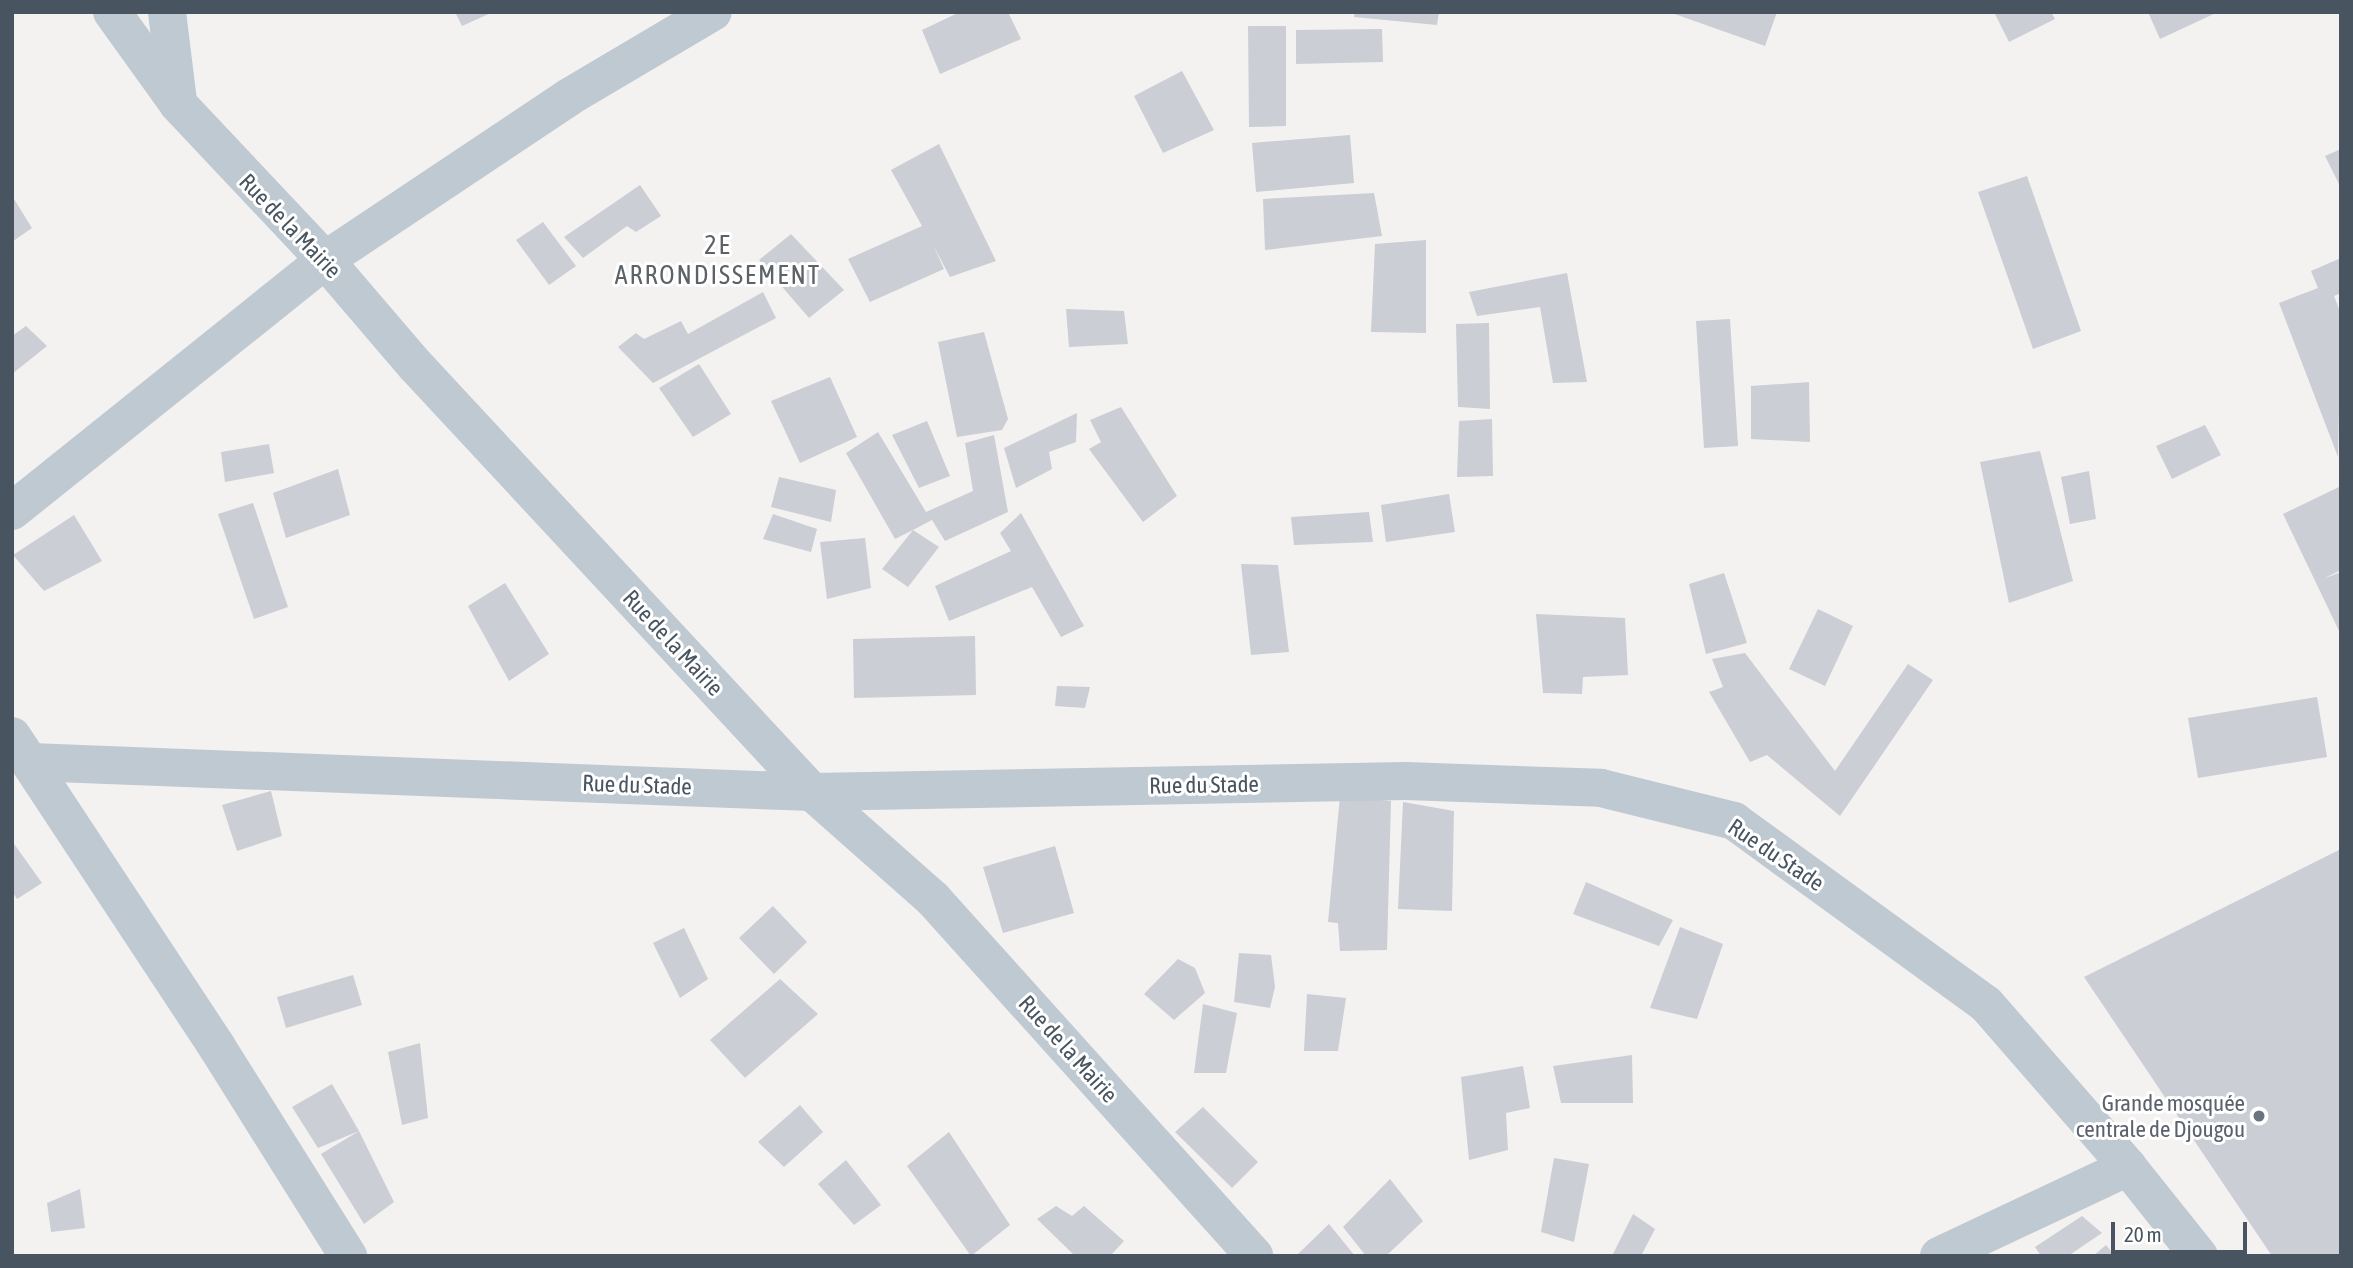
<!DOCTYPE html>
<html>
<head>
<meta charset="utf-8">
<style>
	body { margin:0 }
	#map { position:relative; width:2353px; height:1268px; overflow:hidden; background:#f4f1f1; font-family:"Asap Condensed",sans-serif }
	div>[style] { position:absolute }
	.building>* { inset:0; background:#cbced4 }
	.minor>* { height:38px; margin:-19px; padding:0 19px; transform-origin:19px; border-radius:19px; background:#bfc9d1 }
	.dots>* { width:19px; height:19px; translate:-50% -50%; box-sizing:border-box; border:4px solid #fff; border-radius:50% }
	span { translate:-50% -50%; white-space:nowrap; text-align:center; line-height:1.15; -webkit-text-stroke:6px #fff; paint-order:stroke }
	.street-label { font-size:23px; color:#485560 }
	.worship-label { font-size:23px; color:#5b616d }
	.right { translate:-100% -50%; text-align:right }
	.quarter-label { font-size:26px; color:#5d6267; letter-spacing:2px }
	.frame { position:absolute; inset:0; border:14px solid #485560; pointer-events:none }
	.scale { position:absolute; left:2111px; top:1222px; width:136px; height:32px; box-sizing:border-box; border:4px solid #485560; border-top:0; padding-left:9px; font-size:21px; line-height:24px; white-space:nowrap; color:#485560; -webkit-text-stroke:5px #fff; paint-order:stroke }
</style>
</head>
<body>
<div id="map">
	<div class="building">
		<i style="clip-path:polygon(455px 12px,493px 12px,462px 26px)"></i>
		<i style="clip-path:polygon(960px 12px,1008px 12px,1021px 39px,940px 74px,922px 30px)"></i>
		<i style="clip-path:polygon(1355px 12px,1439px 12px,1437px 25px,1354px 17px)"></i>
		<i style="clip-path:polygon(1669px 12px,1777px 12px,1765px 46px)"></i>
		<i style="clip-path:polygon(1994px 12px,2051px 12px,2055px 19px,2009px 42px)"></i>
		<i style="clip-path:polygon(2148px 12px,2218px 12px,2160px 39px)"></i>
		<i style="clip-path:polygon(1248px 26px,1286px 26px,1286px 126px,1249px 127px)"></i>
		<i style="clip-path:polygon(1382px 29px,1383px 62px,1296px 64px,1296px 30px)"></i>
		<i style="clip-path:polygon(1182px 71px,1214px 130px,1163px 153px,1134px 96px)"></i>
		<i style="clip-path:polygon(1350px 135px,1354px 183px,1256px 192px,1252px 143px)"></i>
		<i style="clip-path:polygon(939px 144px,996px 261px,950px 277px,933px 245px,944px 269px,870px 302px,848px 259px,922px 226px,891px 170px)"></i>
		<i style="clip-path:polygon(2341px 149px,2341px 188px,2325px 156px)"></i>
		<i style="clip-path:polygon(2027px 176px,2081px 331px,2033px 349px,1978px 192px)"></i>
		<i style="clip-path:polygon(640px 185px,661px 216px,636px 232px,627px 226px,583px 258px,564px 237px)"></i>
		<i style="clip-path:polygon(1374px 193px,1382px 236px,1265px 250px,1263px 199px)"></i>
		<i style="clip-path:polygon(14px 199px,32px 228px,12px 242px,12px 200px)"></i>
		<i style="clip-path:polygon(543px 222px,576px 266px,549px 285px,516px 240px)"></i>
		<i style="clip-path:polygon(791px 234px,844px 290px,809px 318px,759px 260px)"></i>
		<i style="clip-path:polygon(1426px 240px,1426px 333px,1371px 332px,1375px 244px)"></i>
		<i style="clip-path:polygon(2341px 258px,2341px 293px,2334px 296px,2341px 314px,2338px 457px,2279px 303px,2318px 288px,2311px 271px)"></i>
		<i style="clip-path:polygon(1567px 273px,1587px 382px,1553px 383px,1540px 307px,1477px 316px,1469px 292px)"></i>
		<i style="clip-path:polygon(763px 292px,776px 318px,653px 383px,618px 347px,636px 333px,644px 339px,681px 321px,688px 334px)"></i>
		<i style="clip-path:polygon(1066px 309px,1124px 311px,1128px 344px,1069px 347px)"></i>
		<i style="clip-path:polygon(1730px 319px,1738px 446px,1704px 448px,1696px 321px)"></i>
		<i style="clip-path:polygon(1489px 323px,1490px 409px,1458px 407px,1456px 324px)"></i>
		<i style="clip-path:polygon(26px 326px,47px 346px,12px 374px,12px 336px)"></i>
		<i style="clip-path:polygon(984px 332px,1008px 419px,1002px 430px,957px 437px,938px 342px)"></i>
		<i style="clip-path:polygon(699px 364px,731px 414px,693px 437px,659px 388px)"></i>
		<i style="clip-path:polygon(830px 377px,857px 437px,800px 463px,771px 401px)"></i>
		<i style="clip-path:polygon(1809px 382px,1810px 442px,1751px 439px,1751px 386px)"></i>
		<i style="clip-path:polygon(1121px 407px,1177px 496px,1143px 522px,1089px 449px,1101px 442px,1090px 420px)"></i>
		<i style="clip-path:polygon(1077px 413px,1076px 442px,1049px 452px,1052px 469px,1016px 488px,1004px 448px)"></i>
		<i style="clip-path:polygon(1492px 419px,1493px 476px,1457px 477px,1459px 421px)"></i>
		<i style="clip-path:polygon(927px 421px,950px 476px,919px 488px,892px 435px)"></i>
		<i style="clip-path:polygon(2205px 425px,2221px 455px,2172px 479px,2156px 446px)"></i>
		<i style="clip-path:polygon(878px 432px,926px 512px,973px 491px,965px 443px,994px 435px,1008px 512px,945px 541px,932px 520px,913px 530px,939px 547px,908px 587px,882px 569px,913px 530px,895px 539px,846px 453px)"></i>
		<i style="clip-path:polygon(269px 444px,274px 473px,225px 482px,221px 452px)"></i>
		<i style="clip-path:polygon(2040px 451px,2073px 581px,2009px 603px,1980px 462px)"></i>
		<i style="clip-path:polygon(338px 469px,350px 515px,286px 538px,273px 493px)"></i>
		<i style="clip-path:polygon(2089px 471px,2096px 519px,2070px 524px,2061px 477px)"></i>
		<i style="clip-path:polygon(779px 477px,836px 490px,831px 522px,771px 507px)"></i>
		<i style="clip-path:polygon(2341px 486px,2341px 570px,2323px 579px,2341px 572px,2341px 635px,2283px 514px)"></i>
		<i style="clip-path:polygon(1449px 494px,1455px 532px,1386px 542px,1381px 505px)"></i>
		<i style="clip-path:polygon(253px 503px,288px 607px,254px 619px,218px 514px)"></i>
		<i style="clip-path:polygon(1369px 512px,1373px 542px,1294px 545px,1291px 517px)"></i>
		<i style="clip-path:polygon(1021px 513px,1084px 626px,1061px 637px,1032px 587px,949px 621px,935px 586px,1011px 551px,1000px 533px)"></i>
		<i style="clip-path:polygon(773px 514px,817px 529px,811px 552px,763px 539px)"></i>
		<i style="clip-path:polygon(74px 515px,102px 561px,44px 591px,13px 555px)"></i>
		<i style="clip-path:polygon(865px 538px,871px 588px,827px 599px,820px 542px)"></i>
		<i style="clip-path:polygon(1241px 564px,1278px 565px,1289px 652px,1251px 655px)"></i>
		<i style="clip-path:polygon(1724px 573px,1747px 643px,1706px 654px,1689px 584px)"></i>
		<i style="clip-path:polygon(505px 583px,549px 654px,509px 681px,468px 606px)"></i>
		<i style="clip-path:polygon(1818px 609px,1853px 626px,1825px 686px,1789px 669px)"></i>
		<i style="clip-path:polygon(1536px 614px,1625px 618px,1628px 675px,1583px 677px,1582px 694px,1543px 693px)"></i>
		<i style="clip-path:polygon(975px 636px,976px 695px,854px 698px,853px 639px)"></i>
		<i style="clip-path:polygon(1745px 653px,1835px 771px,1908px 664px,1933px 680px,1840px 816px,1767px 755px,1750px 762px,1709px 692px,1723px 687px,1712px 659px)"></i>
		<i style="clip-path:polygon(1057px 686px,1090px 687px,1085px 708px,1055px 706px)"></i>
		<i style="clip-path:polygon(2317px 697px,2327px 757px,2198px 778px,2188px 718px)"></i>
		<i style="clip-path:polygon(271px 791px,282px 836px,237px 851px,222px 805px)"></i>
		<i style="clip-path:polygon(1340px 796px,1391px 801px,1387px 950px,1340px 951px,1338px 923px,1328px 922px)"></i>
		<i style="clip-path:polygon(1403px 802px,1454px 811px,1452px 911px,1398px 909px)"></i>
		<i style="clip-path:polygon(12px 841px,42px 883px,17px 899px,12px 891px)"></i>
		<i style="clip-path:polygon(1055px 846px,1074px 913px,1003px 933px,983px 867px)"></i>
		<i style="clip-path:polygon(2341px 849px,2341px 1256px,2272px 1256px,2084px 977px)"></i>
		<i style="clip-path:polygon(1586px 882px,1673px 920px,1659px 946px,1573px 914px)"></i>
		<i style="clip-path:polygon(773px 906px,807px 942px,774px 974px,739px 938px)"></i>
		<i style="clip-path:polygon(1680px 927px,1723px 944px,1697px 1019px,1650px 1008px)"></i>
		<i style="clip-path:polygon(684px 928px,708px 979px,680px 998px,653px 943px)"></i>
		<i style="clip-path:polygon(1239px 953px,1271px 955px,1275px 987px,1270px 1008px,1234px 1002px)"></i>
		<i style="clip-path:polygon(1178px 959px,1195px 968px,1205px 993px,1174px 1020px,1144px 994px)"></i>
		<i style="clip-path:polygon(353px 975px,362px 1005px,286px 1028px,277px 997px)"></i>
		<i style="clip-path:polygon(780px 979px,818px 1014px,745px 1078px,710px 1040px)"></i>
		<i style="clip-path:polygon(1307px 994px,1346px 998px,1338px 1051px,1304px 1051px)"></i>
		<i style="clip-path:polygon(1203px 1004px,1237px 1013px,1226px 1073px,1194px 1073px)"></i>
		<i style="clip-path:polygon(420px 1043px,428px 1118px,402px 1125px,388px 1052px)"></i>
		<i style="clip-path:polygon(1632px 1055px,1633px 1103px,1561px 1103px,1553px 1066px)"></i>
		<i style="clip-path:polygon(1523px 1066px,1530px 1108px,1506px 1113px,1508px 1150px,1469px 1160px,1461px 1077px)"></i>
		<i style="clip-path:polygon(332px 1084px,359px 1131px,318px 1148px,292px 1107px)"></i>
		<i style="clip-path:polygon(800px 1105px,823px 1132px,784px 1167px,758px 1142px)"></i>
		<i style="clip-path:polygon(1203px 1107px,1258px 1162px,1232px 1188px,1175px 1132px)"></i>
		<i style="clip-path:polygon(359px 1131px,394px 1202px,364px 1224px,321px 1154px)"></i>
		<i style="clip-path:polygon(949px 1132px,1010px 1225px,971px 1256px,907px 1166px)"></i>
		<i style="clip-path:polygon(1554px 1158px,1589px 1164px,1574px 1242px,1541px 1232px)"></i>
		<i style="clip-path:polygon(846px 1160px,881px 1205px,854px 1225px,818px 1184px)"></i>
		<i style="clip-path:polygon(1390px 1179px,1423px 1221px,1386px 1256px,1366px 1256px,1343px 1227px)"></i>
		<i style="clip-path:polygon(80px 1189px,85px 1228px,51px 1232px,47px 1203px)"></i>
		<i style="clip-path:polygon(1056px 1206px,1072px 1216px,1084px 1206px,1124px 1241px,1110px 1256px,1075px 1256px,1037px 1219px)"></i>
		<i style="clip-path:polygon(1633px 1214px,1655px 1229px,1641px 1256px,1612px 1256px)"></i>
		<i style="clip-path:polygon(2082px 1216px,2102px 1233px,2068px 1256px,2041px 1256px,2035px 1247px)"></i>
		<i style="clip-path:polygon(1329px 1224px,1355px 1256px,1299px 1256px,1298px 1254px)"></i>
		<i style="clip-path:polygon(2106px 1245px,2115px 1256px,2093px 1256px)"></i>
	</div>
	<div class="minor">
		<i style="left:112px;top:12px;width:113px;rotate:54.3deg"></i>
		<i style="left:178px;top:104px;width:214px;rotate:46.7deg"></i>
		<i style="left:325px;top:260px;width:138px;rotate:49.4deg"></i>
		<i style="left:415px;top:365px;width:583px;rotate:47.09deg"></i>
		<i style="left:812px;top:792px;width:162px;rotate:41.5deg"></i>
		<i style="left:933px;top:899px;width:480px;rotate:48deg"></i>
		<i style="left:167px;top:12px;width:91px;rotate:83deg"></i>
		<i style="left:12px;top:511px;width:401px;rotate:-38.7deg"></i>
		<i style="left:325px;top:260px;width:293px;rotate:-33.7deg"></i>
		<i style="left:569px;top:97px;width:167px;rotate:-30.6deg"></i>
		<i style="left:12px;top:736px;width:372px;rotate:56.6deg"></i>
		<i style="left:217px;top:1047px;width:247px;rotate:57.9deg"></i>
		<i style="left:30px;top:762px;width:783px;rotate:2.2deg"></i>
		<i style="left:812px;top:792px;width:593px;rotate:-1.06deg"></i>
		<i style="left:1405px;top:781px;width:196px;rotate:2deg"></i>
		<i style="left:1601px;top:788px;width:137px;rotate:13.9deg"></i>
		<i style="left:1734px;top:821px;width:311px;rotate:36deg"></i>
		<i style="left:1986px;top:1004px;width:216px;rotate:48.9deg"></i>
		<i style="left:2128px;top:1167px;width:114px;rotate:51.4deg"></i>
		<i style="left:1939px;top:1256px;width:209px;rotate:-25.2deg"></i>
	</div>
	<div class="dots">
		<i style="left:2259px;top:1116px;background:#6b7280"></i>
	</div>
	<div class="street-label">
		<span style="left:290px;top:226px;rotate:46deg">Rue de la Mairie</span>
		<span style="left:673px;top:643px;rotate:47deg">Rue de la Mairie</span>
		<span style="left:637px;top:785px;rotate:2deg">Rue du Stade</span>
		<span style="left:1204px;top:785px;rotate:-1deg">Rue du Stade</span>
		<span style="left:1776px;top:855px;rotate:34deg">Rue du Stade</span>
		<span style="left:1068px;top:1049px;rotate:48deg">Rue de la Mairie</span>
	</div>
	<div class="worship-label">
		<span class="right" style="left:2245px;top:1116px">Grande mosquée<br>centrale de Djougou</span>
	</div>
	<div class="quarter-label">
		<span style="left:718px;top:261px">2E<br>ARRONDISSEMENT</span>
	</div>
	<div class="frame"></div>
	<div class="scale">20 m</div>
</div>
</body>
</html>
